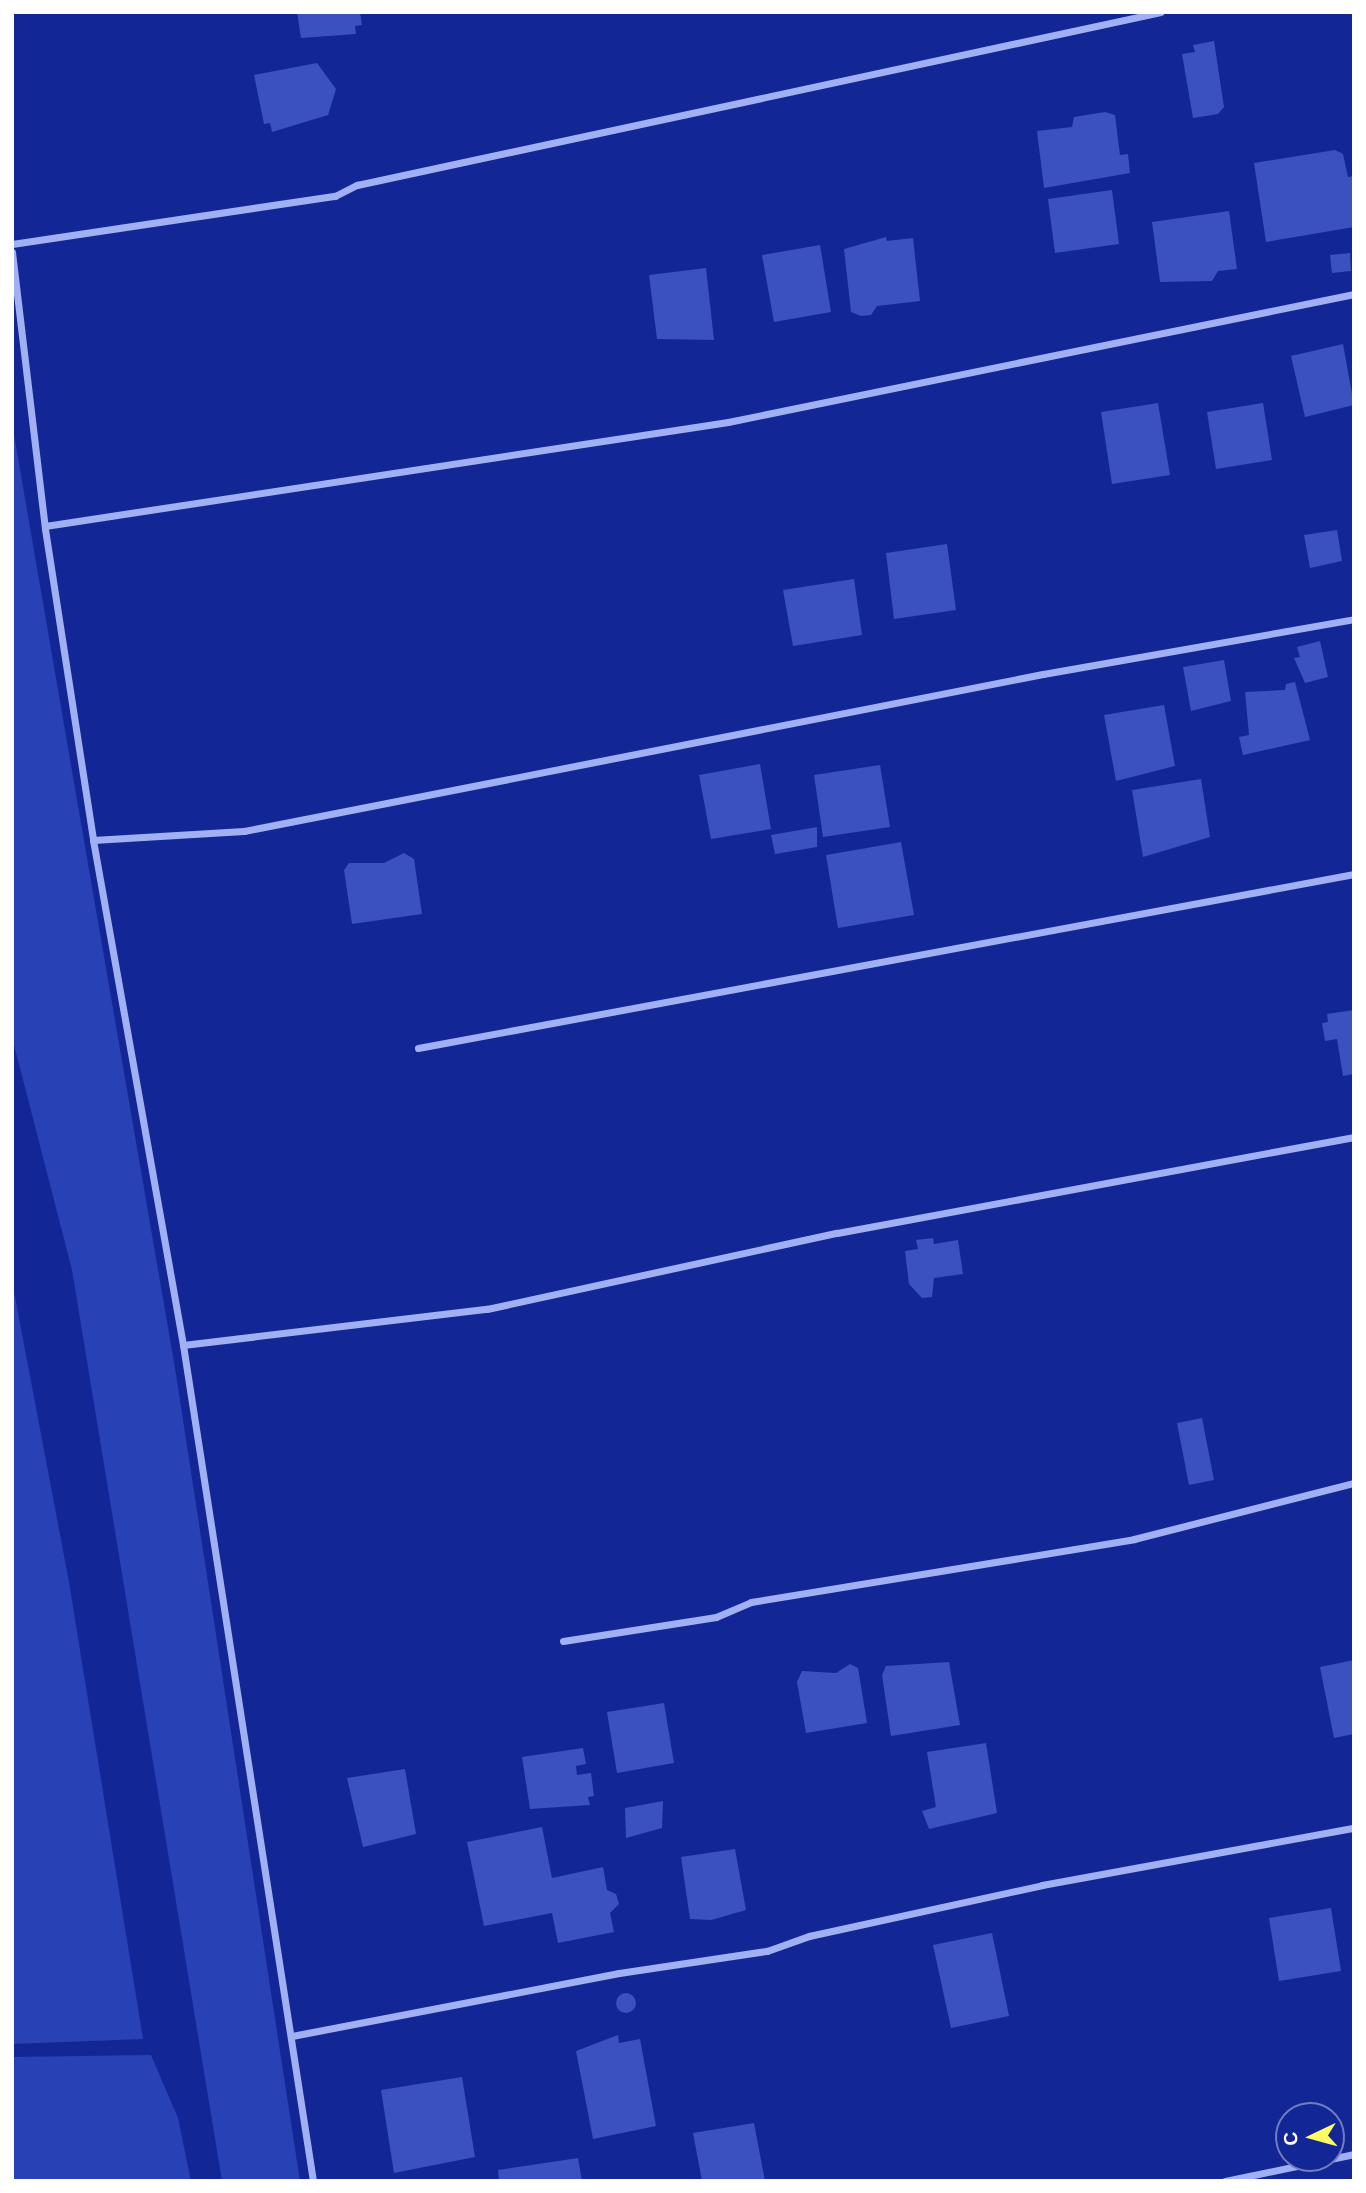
<!DOCTYPE html>
<html>
<head>
<meta charset="utf-8">
<style>
	body { margin:0 }
	#map { position:relative; width:1366px; height:2193px; overflow:hidden; background:#122795; font-family:Helvetica,sans-serif }
	div>[style] { position:absolute }
	.green>* { inset:0; background:#2841b5 }
	.building>* { inset:0; background:#3b51bd }
	.round { border-radius:50% }
	.street>* { height:7px; margin:-3.5px; padding:0 3.5px; transform-origin:3.5px; border-radius:3.5px; background:#a1b0f3 }
	span { translate:-50% -50%; white-space:nowrap; text-align:center; line-height:1.15; -webkit-text-stroke:6px #122795; paint-order:stroke }
	.frame { position:absolute; inset:0; border:14px solid #fff; pointer-events:none }
	.north { position:absolute; left:1275px; top:2102px; width:70px; height:70px; box-sizing:border-box; background:#122795; border:2px solid #717dbf; border-radius:50%; rotate:265deg; font-size:19px; font-weight:700; line-height:28px; text-align:center; color:#fff }
	.north::after { content:''; display:block; margin:auto; width:24px; height:32px; background:#fffd63; clip-path:polygon(50% 0,100% 100%,50% 72%,0 100%) }
</style>
</head>
<body>
<div id="map">
	<div class="green">
		<i style="clip-path:polygon(12px 423px,175px 1368px,300px 2181px,222px 2181px,72px 1270px,12px 1037px)"></i>
		<i style="clip-path:polygon(12px 1281px,69px 1582px,143px 2039px,12px 2044px)"></i>
		<i style="clip-path:polygon(151px 2055px,178px 2118px,191px 2181px,12px 2181px,12px 2057px)"></i>
	</div>
	<div class="building">
		<i style="clip-path:polygon(297px 12px,360px 12px,362px 25px,355px 26px,356px 34px,301px 38px)"></i>
		<i style="clip-path:polygon(1214px 41px,1224px 107px,1218px 114px,1193px 118px,1182px 54px,1195px 52px,1193px 45px)"></i>
		<i style="clip-path:polygon(317px 63px,336px 89px,328px 115px,272px 132px,270px 123px,264px 124px,254px 75px)"></i>
		<i style="clip-path:polygon(1105px 112px,1115px 115px,1120px 155px,1128px 154px,1130px 173px,1044px 188px,1037px 131px,1072px 127px,1074px 117px)"></i>
		<i style="clip-path:polygon(1335px 150px,1343px 154px,1348px 177px,1354px 176px,1354px 227px,1266px 242px,1254px 163px)"></i>
		<i style="clip-path:polygon(1112px 190px,1119px 244px,1055px 253px,1048px 199px)"></i>
		<i style="clip-path:polygon(1229px 211px,1237px 269px,1218px 271px,1212px 281px,1160px 282px,1152px 222px)"></i>
		<i style="clip-path:polygon(886px 237px,887px 241px,913px 238px,920px 301px,877px 306px,871px 315px,861px 316px,851px 312px,844px 249px)"></i>
		<i style="clip-path:polygon(820px 245px,831px 312px,774px 322px,762px 255px)"></i>
		<i style="clip-path:polygon(1350px 253px,1351px 271px,1332px 273px,1330px 255px)"></i>
		<i style="clip-path:polygon(706px 268px,714px 340px,657px 339px,649px 275px)"></i>
		<i style="clip-path:polygon(1343px 344px,1354px 405px,1305px 417px,1291px 356px)"></i>
		<i style="clip-path:polygon(1158px 403px,1170px 475px,1112px 484px,1101px 412px)"></i>
		<i style="clip-path:polygon(1263px 403px,1272px 460px,1216px 469px,1207px 412px)"></i>
		<i style="clip-path:polygon(1337px 530px,1342px 561px,1310px 568px,1304px 535px)"></i>
		<i style="clip-path:polygon(947px 544px,956px 610px,894px 619px,886px 553px)"></i>
		<i style="clip-path:polygon(854px 579px,862px 635px,793px 646px,783px 590px)"></i>
		<i style="clip-path:polygon(1320px 641px,1328px 677px,1305px 683px,1294px 658px,1300px 657px,1297px 647px)"></i>
		<i style="clip-path:polygon(1224px 660px,1231px 701px,1191px 711px,1183px 667px)"></i>
		<i style="clip-path:polygon(1295px 682px,1310px 740px,1243px 755px,1239px 737px,1249px 735px,1245px 692px,1285px 690px,1286px 684px)"></i>
		<i style="clip-path:polygon(1164px 705px,1175px 766px,1116px 781px,1104px 715px)"></i>
		<i style="clip-path:polygon(760px 764px,771px 829px,711px 839px,699px 775px)"></i>
		<i style="clip-path:polygon(880px 765px,890px 827px,823px 837px,814px 775px)"></i>
		<i style="clip-path:polygon(1201px 779px,1210px 837px,1143px 857px,1132px 790px)"></i>
		<i style="clip-path:polygon(817px 827px,817px 847px,775px 854px,771px 835px)"></i>
		<i style="clip-path:polygon(901px 842px,914px 915px,838px 928px,826px 855px)"></i>
		<i style="clip-path:polygon(404px 853px,414px 859px,422px 914px,352px 924px,344px 870px,349px 863px,384px 863px)"></i>
		<i style="clip-path:polygon(1354px 1010px,1354px 1074px,1343px 1076px,1337px 1039px,1325px 1041px,1322px 1023px,1328px 1022px,1327px 1014px)"></i>
		<i style="clip-path:polygon(933px 1238px,934px 1244px,958px 1240px,963px 1274px,934px 1278px,932px 1297px,922px 1298px,909px 1284px,905px 1251px,918px 1249px,916px 1240px)"></i>
		<i style="clip-path:polygon(1202px 1418px,1214px 1480px,1189px 1485px,1177px 1423px)"></i>
		<i style="clip-path:polygon(1354px 1660px,1354px 1734px,1334px 1738px,1320px 1667px)"></i>
		<i style="clip-path:polygon(949px 1662px,960px 1725px,891px 1736px,882px 1675px,886px 1666px)"></i>
		<i style="clip-path:polygon(850px 1664px,858px 1668px,867px 1723px,806px 1733px,797px 1682px,802px 1671px,836px 1673px)"></i>
		<i style="clip-path:polygon(664px 1703px,674px 1763px,617px 1773px,607px 1712px)"></i>
		<i style="clip-path:polygon(986px 1743px,997px 1813px,929px 1829px,922px 1811px,936px 1807px,927px 1752px)"></i>
		<i style="clip-path:polygon(583px 1748px,586px 1764px,576px 1766px,577px 1775px,591px 1773px,594px 1796px,588px 1797px,590px 1805px,530px 1809px,522px 1757px)"></i>
		<i style="clip-path:polygon(405px 1769px,416px 1834px,363px 1847px,347px 1778px)"></i>
		<i style="clip-path:polygon(663px 1801px,662px 1828px,626px 1838px,625px 1808px)"></i>
		<i style="clip-path:polygon(542px 1827px,552px 1878px,603px 1867px,607px 1890px,616px 1894px,619px 1904px,610px 1913px,614px 1932px,558px 1943px,552px 1913px,484px 1926px,467px 1842px)"></i>
		<i style="clip-path:polygon(735px 1849px,746px 1910px,711px 1920px,690px 1919px,681px 1857px)"></i>
		<i style="clip-path:polygon(1331px 1908px,1341px 1971px,1279px 1981px,1269px 1918px)"></i>
		<i style="clip-path:polygon(992px 1933px,1009px 2016px,951px 2028px,933px 1945px)"></i>
		<i class="round" style="left:616px;top:1993px;width:20px;height:20px"></i>
		<i style="clip-path:polygon(618px 2035px,619px 2043px,640px 2039px,656px 2126px,593px 2139px,576px 2051px)"></i>
		<i style="clip-path:polygon(462px 2077px,475px 2157px,394px 2173px,381px 2090px)"></i>
		<i style="clip-path:polygon(754px 2123px,765px 2181px,702px 2181px,693px 2133px)"></i>
		<i style="clip-path:polygon(578px 2158px,582px 2181px,499px 2181px,498px 2170px)"></i>
	</div>
	<div class="street">
		<i style="left:12px;top:244px;width:327px;rotate:-8.5deg"></i>
		<i style="left:335px;top:196px;width:25px;rotate:-27deg"></i>
		<i style="left:357px;top:185px;width:822px;rotate:-12.14deg"></i>
		<i style="left:12px;top:252px;width:279px;rotate:83.2deg"></i>
		<i style="left:45px;top:529px;width:315px;rotate:81.2deg"></i>
		<i style="left:93px;top:840px;width:513px;rotate:79.89deg"></i>
		<i style="left:183px;top:1345px;width:846px;rotate:81.16deg"></i>
		<i style="left:45px;top:526px;width:691px;rotate:-8.66deg"></i>
		<i style="left:728px;top:422px;width:639px;rotate:-11.56deg"></i>
		<i style="left:93px;top:840px;width:151px;rotate:-3.4deg"></i>
		<i style="left:244px;top:831px;width:814px;rotate:-11.12deg"></i>
		<i style="left:1043px;top:674px;width:316px;rotate:-10deg"></i>
		<i style="left:418px;top:1048px;width:952px;rotate:-10.53deg"></i>
		<i style="left:183px;top:1345px;width:306px;rotate:-6.8deg"></i>
		<i style="left:487px;top:1309px;width:358px;rotate:-12.3deg"></i>
		<i style="left:837px;top:1233px;width:526px;rotate:-10.52deg"></i>
		<i style="left:563px;top:1641px;width:155px;rotate:-8.9deg"></i>
		<i style="left:716px;top:1617px;width:38px;rotate:-23deg"></i>
		<i style="left:751px;top:1602px;width:388px;rotate:-9.3deg"></i>
		<i style="left:1134px;top:1539px;width:227px;rotate:-14.3deg"></i>
		<i style="left:292px;top:2036px;width:333px;rotate:-10.9deg"></i>
		<i style="left:619px;top:1973px;width:150px;rotate:-8.5deg"></i>
		<i style="left:767px;top:1951px;width:45px;rotate:-19.7deg"></i>
		<i style="left:809px;top:1936px;width:239px;rotate:-12.3deg"></i>
		<i style="left:1042px;top:1885px;width:317px;rotate:-10.4deg"></i>
		<i style="left:1225px;top:2181px;width:132px;rotate:-11.8deg"></i>
	</div>
	<div class="frame"></div>
	<div class="north">С</div>
</div>
</body>
</html>
